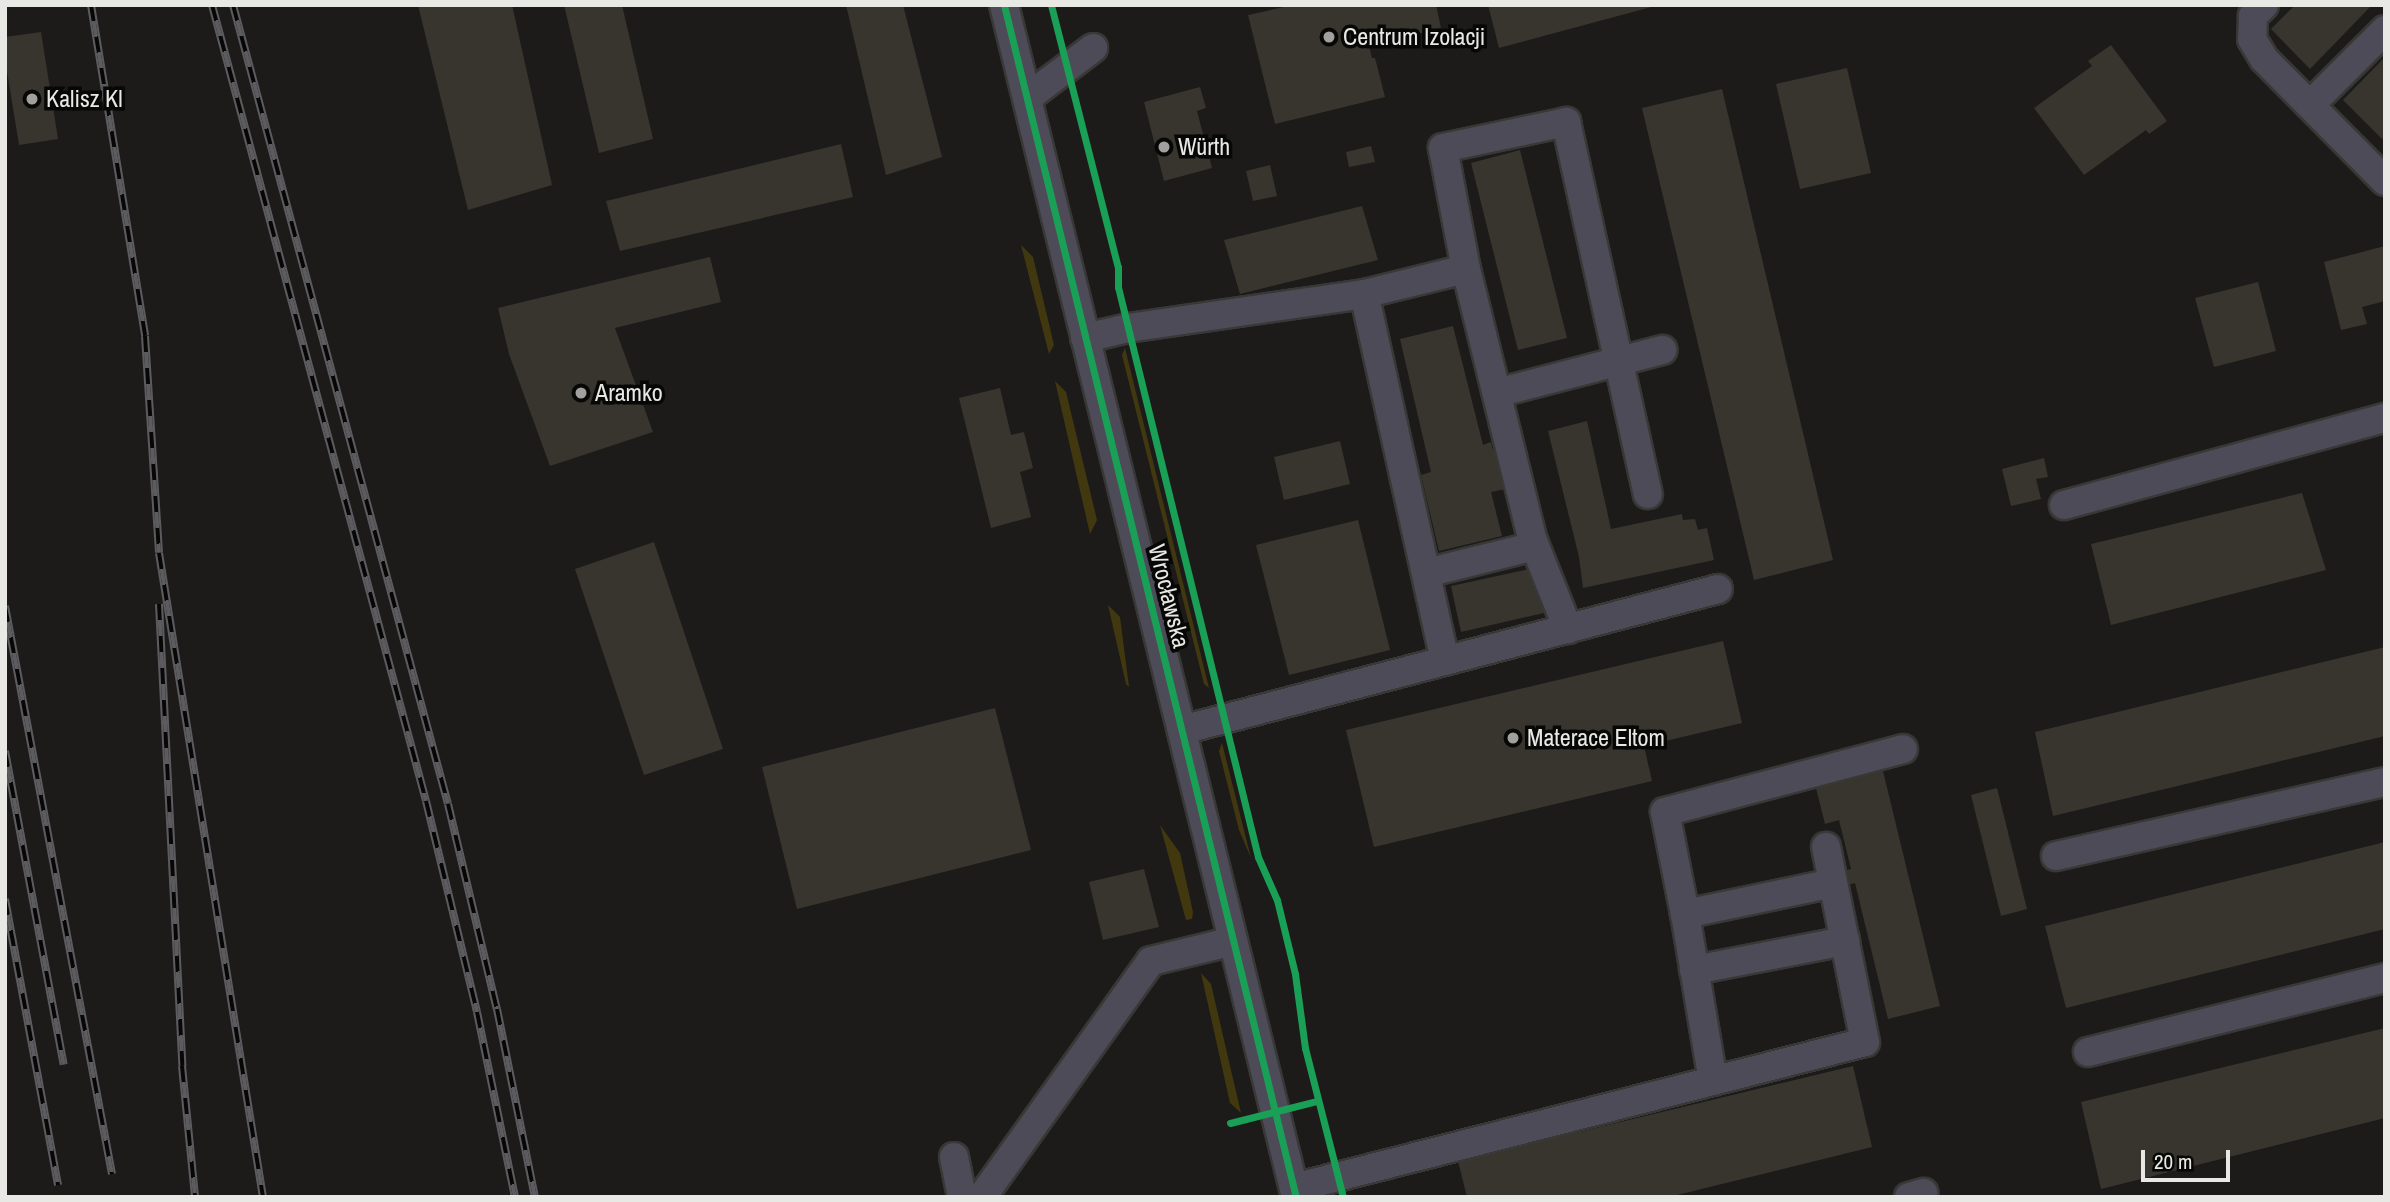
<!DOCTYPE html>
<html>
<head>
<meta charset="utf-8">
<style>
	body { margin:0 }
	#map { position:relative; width:2390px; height:1202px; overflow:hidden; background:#1c1b19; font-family:"Archivo Narrow",sans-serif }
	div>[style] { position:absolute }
	.green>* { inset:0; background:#41380f }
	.building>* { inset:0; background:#37352e }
	.roads { filter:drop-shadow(2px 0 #383836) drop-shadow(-2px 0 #383836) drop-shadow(0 2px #383836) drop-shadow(0 -2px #383836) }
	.minor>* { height:28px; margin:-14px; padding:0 14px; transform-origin:14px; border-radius:14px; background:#4d4b57 }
	.rail>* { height:8px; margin-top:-4px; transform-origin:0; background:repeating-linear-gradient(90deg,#070705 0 16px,#5c5b5f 0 32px); box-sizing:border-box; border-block:2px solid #5c5b5f }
	.cycleway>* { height:7px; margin:-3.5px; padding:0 3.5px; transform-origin:3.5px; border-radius:3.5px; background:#1a9f57 }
	.dots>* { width:19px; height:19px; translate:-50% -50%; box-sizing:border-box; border:4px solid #070705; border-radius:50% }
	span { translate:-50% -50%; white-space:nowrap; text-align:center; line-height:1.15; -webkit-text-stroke:7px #070705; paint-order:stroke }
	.poi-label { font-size:24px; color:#e8e8e5 }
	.left { translate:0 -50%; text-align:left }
	.street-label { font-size:24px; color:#e8e8e5 }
	.frame { position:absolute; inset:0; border:7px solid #e8e8e5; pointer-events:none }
	.scale { position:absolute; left:2141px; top:1150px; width:89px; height:32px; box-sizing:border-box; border:4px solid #e8e8e5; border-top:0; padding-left:9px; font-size:21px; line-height:24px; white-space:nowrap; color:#e8e8e5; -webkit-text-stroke:5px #070705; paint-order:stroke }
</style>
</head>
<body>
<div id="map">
	<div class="green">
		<i style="clip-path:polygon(1021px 245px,1033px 257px,1054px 345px,1049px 354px)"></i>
		<i style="clip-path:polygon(1125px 348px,1209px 688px,1204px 684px,1122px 355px)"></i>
		<i style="clip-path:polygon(1055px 381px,1066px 392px,1097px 520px,1090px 534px)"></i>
		<i style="clip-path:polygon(1108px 605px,1120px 617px,1129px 687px,1126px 684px)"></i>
		<i style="clip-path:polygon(1222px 743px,1251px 858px,1239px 830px,1219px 751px)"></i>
		<i style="clip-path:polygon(1160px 825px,1180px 853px,1193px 912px,1192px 919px,1186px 920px)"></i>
		<i style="clip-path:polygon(1201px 973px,1211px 984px,1241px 1113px,1230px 1103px)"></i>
	</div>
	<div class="building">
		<i style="clip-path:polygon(418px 5px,512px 5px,552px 185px,468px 210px)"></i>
		<i style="clip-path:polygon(564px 5px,622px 5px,653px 139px,599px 153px)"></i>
		<i style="clip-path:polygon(846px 5px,903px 5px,942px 157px,886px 175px)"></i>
		<i style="clip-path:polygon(1293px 5px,1436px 5px,1441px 28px,1369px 46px,1372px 58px,1375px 58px,1385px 97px,1275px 124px,1248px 15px)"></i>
		<i style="clip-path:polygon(1488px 5px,1655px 5px,1655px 6px,1499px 48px)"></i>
		<i style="clip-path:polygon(2295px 5px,2372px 5px,2310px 69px,2271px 29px)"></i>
		<i style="clip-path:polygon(41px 32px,58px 139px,19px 145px,5px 59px,5px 37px)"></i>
		<i style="clip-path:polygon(2111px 45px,2167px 121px,2149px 134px,2146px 130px,2084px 175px,2034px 108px,2092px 66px,2088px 61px)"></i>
		<i style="clip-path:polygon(2385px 57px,2385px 137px,2382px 139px,2343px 100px)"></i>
		<i style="clip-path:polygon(1847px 68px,1871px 173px,1800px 189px,1776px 84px)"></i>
		<i style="clip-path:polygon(1200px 87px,1206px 108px,1197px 111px,1212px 168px,1164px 181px,1144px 102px)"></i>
		<i style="clip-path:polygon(1722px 89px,1833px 560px,1754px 580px,1642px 108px)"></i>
		<i style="clip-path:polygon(841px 144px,853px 197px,620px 251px,606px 201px)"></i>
		<i style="clip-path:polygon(1371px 146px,1375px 162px,1349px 167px,1346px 152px)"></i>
		<i style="clip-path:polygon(1520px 150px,1567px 338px,1518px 350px,1471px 163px)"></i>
		<i style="clip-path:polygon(1270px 165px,1277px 196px,1253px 201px,1246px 171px)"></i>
		<i style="clip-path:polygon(1362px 206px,1378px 260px,1240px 294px,1224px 240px)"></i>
		<i style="clip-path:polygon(2385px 246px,2385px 301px,2362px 307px,2367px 324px,2341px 330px,2324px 262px)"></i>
		<i style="clip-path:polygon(710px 257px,721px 302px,615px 328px,653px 432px,550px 466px,509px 354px,498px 308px)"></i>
		<i style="clip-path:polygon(2258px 282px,2276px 351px,2214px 367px,2195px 298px)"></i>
		<i style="clip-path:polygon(1453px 326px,1483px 445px,1491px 442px,1493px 450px,1496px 450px,1506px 489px,1491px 492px,1502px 536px,1439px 551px,1421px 475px,1431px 472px,1400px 339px)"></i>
		<i style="clip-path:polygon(1000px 388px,1011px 435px,1024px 432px,1033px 468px,1020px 472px,1031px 517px,991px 528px,959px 398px)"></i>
		<i style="clip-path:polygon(1587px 421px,1611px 529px,1682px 514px,1683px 520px,1695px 519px,1698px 530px,1707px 528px,1714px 560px,1583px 588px,1579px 557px,1548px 431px)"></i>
		<i style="clip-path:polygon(1340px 441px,1350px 484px,1284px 500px,1274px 457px)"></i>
		<i style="clip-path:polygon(2044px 458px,2048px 477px,2036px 479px,2041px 499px,2011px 506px,2002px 469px)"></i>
		<i style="clip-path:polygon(2302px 493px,2326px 570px,2111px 625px,2091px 544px)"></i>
		<i style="clip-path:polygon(1358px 520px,1390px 650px,1289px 675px,1256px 545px)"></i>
		<i style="clip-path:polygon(654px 542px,723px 749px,644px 775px,575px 569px)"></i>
		<i style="clip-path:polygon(1534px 568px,1544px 613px,1461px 632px,1451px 586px)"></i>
		<i style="clip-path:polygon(1723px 641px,1742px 723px,1644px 746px,1652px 781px,1374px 847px,1346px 730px)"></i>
		<i style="clip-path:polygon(2385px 647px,2385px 736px,2053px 816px,2035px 732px)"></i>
		<i style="clip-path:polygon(995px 708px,1031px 850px,797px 909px,762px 767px)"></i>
		<i style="clip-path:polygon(1883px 771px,1940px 1006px,1888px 1019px,1855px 883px,1844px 886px,1842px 871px,1851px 869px,1839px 820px,1825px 824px,1816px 788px)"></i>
		<i style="clip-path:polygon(1997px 788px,2027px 909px,2001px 916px,1971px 795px)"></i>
		<i style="clip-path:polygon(2385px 842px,2385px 929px,2066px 1008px,2045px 926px)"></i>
		<i style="clip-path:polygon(1144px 869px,1159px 927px,1103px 940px,1089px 882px)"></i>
		<i style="clip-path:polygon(2385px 1028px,2385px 1118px,2101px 1189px,2081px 1102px)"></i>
		<i style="clip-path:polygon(1853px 1066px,1872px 1147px,1669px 1197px,1467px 1197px,1458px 1161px)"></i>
	</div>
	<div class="roads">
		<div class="minor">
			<i style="left:1004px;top:5px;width:1227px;rotate:76.24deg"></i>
			<i style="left:2264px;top:5px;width:16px;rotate:135deg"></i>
			<i style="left:2253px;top:16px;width:23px;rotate:92deg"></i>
			<i style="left:2252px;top:39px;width:23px;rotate:59deg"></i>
			<i style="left:2264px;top:59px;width:172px;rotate:45.2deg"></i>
			<i style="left:1027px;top:98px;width:83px;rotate:-37.1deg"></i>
			<i style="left:2310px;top:105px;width:106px;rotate:-45deg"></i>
			<i style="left:1466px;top:269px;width:123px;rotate:-100.8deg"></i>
			<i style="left:1443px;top:148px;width:126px;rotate:-11.9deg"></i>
			<i style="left:1566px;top:122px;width:381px;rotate:77.6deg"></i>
			<i style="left:1085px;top:338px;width:44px;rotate:-13.1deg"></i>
			<i style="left:1128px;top:328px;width:238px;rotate:-8.2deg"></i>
			<i style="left:1497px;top:393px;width:171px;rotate:-14.6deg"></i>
			<i style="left:2064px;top:505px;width:333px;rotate:-15.2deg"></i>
			<i style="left:1426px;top:573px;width:112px;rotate:-13.9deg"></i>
			<i style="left:1445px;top:661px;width:376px;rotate:-102.4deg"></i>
			<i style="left:1364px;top:294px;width:105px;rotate:-13.8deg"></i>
			<i style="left:1466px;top:269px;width:280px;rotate:76.2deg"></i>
			<i style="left:1533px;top:541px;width:95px;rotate:68.3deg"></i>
			<i style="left:1182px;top:730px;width:554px;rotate:-14.74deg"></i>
			<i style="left:2056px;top:856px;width:337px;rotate:-12.7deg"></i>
			<i style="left:1685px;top:914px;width:104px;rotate:-101.1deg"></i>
			<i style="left:1665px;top:812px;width:246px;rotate:-14.8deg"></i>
			<i style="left:1694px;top:970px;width:154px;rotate:-10.9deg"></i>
			<i style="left:2088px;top:1052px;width:306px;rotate:-14deg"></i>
			<i style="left:1713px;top:1081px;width:169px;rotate:-99.5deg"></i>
			<i style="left:1685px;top:914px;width:151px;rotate:-11.8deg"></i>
			<i style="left:954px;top:1157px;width:41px;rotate:78.7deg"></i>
			<i style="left:1294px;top:1188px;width:589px;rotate:-14.34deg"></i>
			<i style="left:1865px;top:1042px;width:199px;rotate:-101.3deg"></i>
			<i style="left:982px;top:1197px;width:290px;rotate:-54.4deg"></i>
			<i style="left:1151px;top:961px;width:84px;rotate:-13.7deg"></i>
			<i style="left:1909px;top:1197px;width:15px;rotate:-16deg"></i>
		</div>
	</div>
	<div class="rail">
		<i style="left:91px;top:5px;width:335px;rotate:80.7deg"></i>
		<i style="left:145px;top:336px;width:217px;rotate:86.3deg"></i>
		<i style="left:159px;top:553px;width:652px;rotate:80.83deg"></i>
		<i style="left:212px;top:5px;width:824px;rotate:74.95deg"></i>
		<i style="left:426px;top:801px;width:217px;rotate:76.4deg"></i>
		<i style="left:477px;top:1012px;width:189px;rotate:78.4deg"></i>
		<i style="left:233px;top:5px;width:827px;rotate:74.94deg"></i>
		<i style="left:448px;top:804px;width:211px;rotate:76.6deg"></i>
		<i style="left:497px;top:1009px;width:192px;rotate:78.6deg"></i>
		<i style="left:159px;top:604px;width:463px;rotate:87.1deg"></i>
		<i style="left:182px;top:1066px;width:132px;rotate:84.3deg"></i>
		<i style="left:5px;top:606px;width:578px;rotate:79.33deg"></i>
		<i style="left:5px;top:751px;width:319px;rotate:79.4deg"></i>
		<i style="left:5px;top:899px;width:291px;rotate:79.5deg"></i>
	</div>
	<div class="cycleway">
		<i style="left:1004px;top:5px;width:1227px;rotate:76.24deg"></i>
		<i style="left:1051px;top:5px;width:270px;rotate:75.7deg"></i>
		<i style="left:1118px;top:267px;width:20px;rotate:90deg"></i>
		<i style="left:1118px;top:287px;width:587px;rotate:76.2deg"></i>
		<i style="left:1258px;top:857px;width:47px;rotate:66.2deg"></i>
		<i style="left:1277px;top:900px;width:76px;rotate:76.3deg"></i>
		<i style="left:1295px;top:974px;width:75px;rotate:82.3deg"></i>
		<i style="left:1305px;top:1048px;width:154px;rotate:75.7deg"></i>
		<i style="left:1230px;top:1123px;width:90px;rotate:-14.2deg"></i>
	</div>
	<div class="dots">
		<i style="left:1329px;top:37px;background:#a1a09e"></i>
		<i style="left:32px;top:99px;background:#a1a09e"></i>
		<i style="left:1164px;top:147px;background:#a1a09e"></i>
		<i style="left:581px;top:393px;background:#a1a09e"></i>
		<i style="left:1513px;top:738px;background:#a1a09e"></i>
	</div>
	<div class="poi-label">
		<span class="left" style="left:1343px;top:37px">Centrum Izolacji</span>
		<span class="left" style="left:46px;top:99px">Kalisz Kl</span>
		<span class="left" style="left:1178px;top:147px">Würth</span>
		<span class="left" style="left:595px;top:393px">Aramko</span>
		<span class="left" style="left:1527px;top:738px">Materace Eltom</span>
	</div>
	<div class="street-label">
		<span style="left:1169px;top:596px;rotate:76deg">Wrocławska</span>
	</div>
	<div class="frame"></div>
	<div class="scale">20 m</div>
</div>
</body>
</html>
